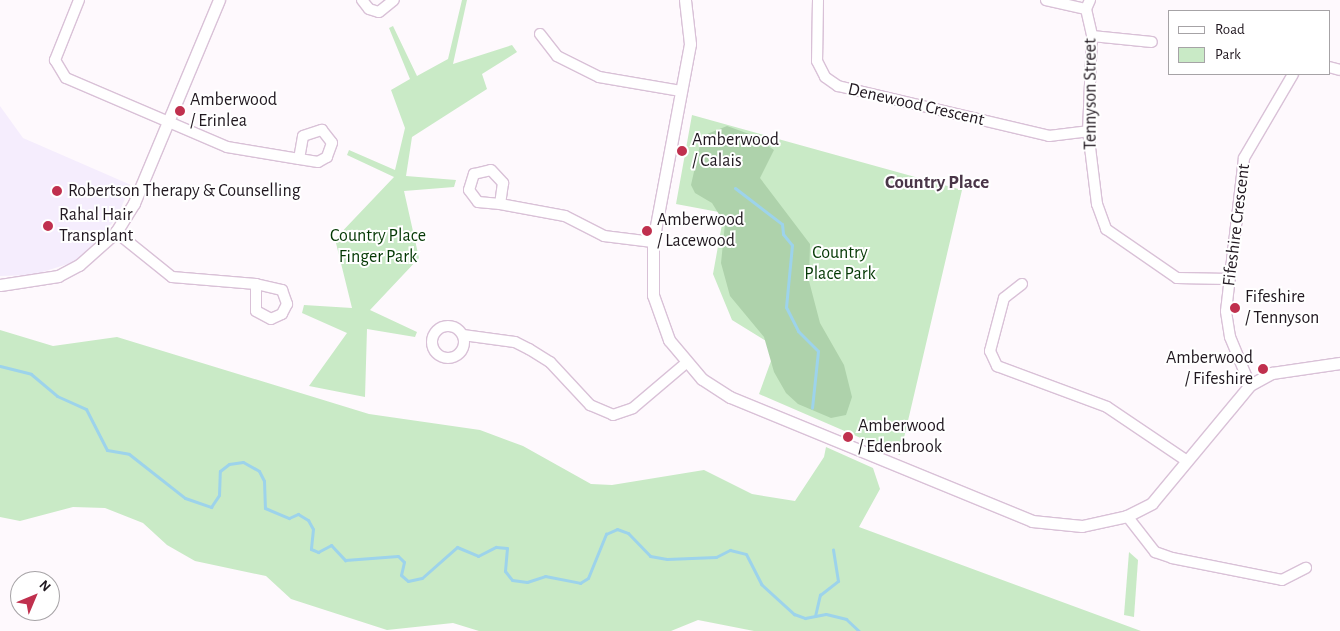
<!DOCTYPE html>
<html>
<head>
<meta charset="utf-8">
<style>
	body { margin:0 }
	#map { position:relative; width:1340px; height:631px; overflow:hidden; background:#fef9fd; font-family:"Alegreya Sans",sans-serif }
	div>[style] { position:absolute }
	.commercial>* { inset:0; background:#f5edfd }
	.green>* { inset:0; background:#c9eac6 }
	.forest>* { inset:0; background:#aed2ab }
	.stream>* { height:3px; margin:-1.5px; padding:0 1.5px; transform-origin:1.5px; border-radius:1.5px; background:#9dd3eb }
	.roads { filter:drop-shadow(1px 0 #d9c1d7) drop-shadow(-1px 0 #d9c1d7) drop-shadow(0 1px #d9c1d7) drop-shadow(0 -1px #d9c1d7) }
	.minor>* { height:10px; margin:-5px; padding:0 5px; transform-origin:5px; border-radius:5px; background:#fff }
	.minor>.ring { margin:-5px; padding:0; box-sizing:content-box; background:none; border:10px solid #fff; border-radius:50% }
	.tertiary>* { height:11px; margin:-5.5px; padding:0 5.5px; transform-origin:5.5px; border-radius:5.5px; background:#fff }
	.dots>* { width:14px; height:14px; translate:-50% -50%; box-sizing:border-box; border:2px solid #fff; border-radius:50% }
	span { translate:-50% -50%; white-space:nowrap; text-align:center; line-height:1.15; -webkit-text-stroke:4px #fff; paint-order:stroke }
	.street-label { font-size:18px; color:#211820 }
	.poi-label { font-size:18px; color:#211820 }
	.left { translate:0 -50%; text-align:left }
	.right { translate:-100% -50%; text-align:right }
	.park-label { font-size:18px; color:#043804 }
	.neighbourhood-label { font-size:19px; color:#4a3648; font-weight:700 }
	.legend { position:absolute; left:1168px; top:10px; width:162px; height:65px; box-sizing:border-box; background:#fff; border:1px solid #a6a3a6; margin:0; padding:6px 9px; list-style:none; font-size:15px; color:#211820 }
	.legend li { display:flex; align-items:center; gap:10px; height:25px }
	.legend b { width:25px; border:1px solid #a6a3a6 }
	.north { position:absolute; left:10px; top:571px; width:50px; height:50px; box-sizing:border-box; background:#fff; border:1px solid #a6a3a6; border-radius:50%; rotate:45deg; font-size:14px; font-weight:700; line-height:20px; text-align:center; color:#211820 }
	.north::after { content:''; display:block; margin:auto; width:18px; height:22px; background:#c0304e; clip-path:polygon(50% 0,100% 100%,50% 72%,0 100%) }
</style>
</head>
<body>
<div id="map">
	<div class="commercial">
		<i style="clip-path:polygon(0 106px,23px 138px,131px 185px,117px 217px,98px 240px,74px 262px,33px 275px,0 276px)"></i>
	</div>
	<div class="green">
		<i style="clip-path:polygon(462px 0,467px 0,453px 64px,512px 45px,517px 52px,482px 74px,487px 89px,412px 137px,406px 176px,456px 180px,454px 187px,404px 191px,419px 258px,370px 310px,417px 332px,415px 337px,367px 329px,365px 397px,309px 386px,347px 333px,302px 313px,304px 305px,352px 308px,335px 239px,394px 177px,347px 155px,349px 150px,395px 170px,405px 128px,391px 90px,410px 79px,389px 28px,393px 26px,417px 76px,448px 59px)"></i>
		<i style="clip-path:polygon(692px 115px,962px 190px,900px 455px,759px 394px,776px 347px,732px 320px,713px 274px,724px 213px,676px 204px)"></i>
		<i style="clip-path:polygon(0 330px,53px 346px,117px 337px,369px 414px,480px 430px,523px 446px,591px 484px,612px 485px,704px 470px,752px 494px,795px 501px,824px 457px,826px 447px,873px 468px,880px 489px,859px 527px,1141px 631px,754px 631px,698px 620px,671px 631px,479px 631px,453px 623px,387px 630px,291px 599px,266px 576px,195px 561px,167px 545px,143px 523px,105px 508px,73px 507px,20px 521px,0 517px)"></i>
		<i style="clip-path:polygon(1129px 552px,1138px 560px,1134px 617px,1124px 615px)"></i>
	</div>
	<div class="forest">
		<i style="clip-path:polygon(727px 126px,752px 135px,774px 150px,760px 178px,810px 244px,809px 281px,820px 323px,844px 365px,852px 397px,846px 415px,831px 418px,798px 404px,786px 393px,774px 372px,764px 337px,730px 296px,721px 263px,725px 224px,712px 203px,695px 193px,691px 185px,702px 136px)"></i>
	</div>
	<div class="stream">
		<i style="left:735px;top:188px;width:59px;rotate:37.5deg"></i>
		<i style="left:782px;top:224px;width:10px;rotate:84deg"></i>
		<i style="left:783px;top:234px;width:14px;rotate:51deg"></i>
		<i style="left:792px;top:245px;width:62px;rotate:95.5deg"></i>
		<i style="left:786px;top:307px;width:27px;rotate:63deg"></i>
		<i style="left:798px;top:331px;width:28px;rotate:45deg"></i>
		<i style="left:818px;top:351px;width:57px;rotate:96deg"></i>
		<i style="left:0;top:366px;width:32px;rotate:14deg"></i>
		<i style="left:31px;top:374px;width:34px;rotate:40deg"></i>
		<i style="left:57px;top:396px;width:32px;rotate:24deg"></i>
		<i style="left:86px;top:409px;width:46px;rotate:62.9deg"></i>
		<i style="left:107px;top:450px;width:22px;rotate:10deg"></i>
		<i style="left:129px;top:454px;width:71px;rotate:38.2deg"></i>
		<i style="left:185px;top:498px;width:28px;rotate:19deg"></i>
		<i style="left:211px;top:507px;width:14px;rotate:-56deg"></i>
		<i style="left:219px;top:495px;width:24px;rotate:-88deg"></i>
		<i style="left:220px;top:471px;width:11px;rotate:-38deg"></i>
		<i style="left:229px;top:464px;width:14px;rotate:-8deg"></i>
		<i style="left:243px;top:462px;width:18px;rotate:29deg"></i>
		<i style="left:259px;top:471px;width:11px;rotate:63deg"></i>
		<i style="left:264px;top:481px;width:27px;rotate:88deg"></i>
		<i style="left:265px;top:508px;width:26px;rotate:23deg"></i>
		<i style="left:289px;top:518px;width:10px;rotate:-24deg"></i>
		<i style="left:298px;top:514px;width:12px;rotate:31deg"></i>
		<i style="left:308px;top:520px;width:10px;rotate:61deg"></i>
		<i style="left:313px;top:529px;width:20px;rotate:96deg"></i>
		<i style="left:311px;top:549px;width:8px;rotate:23deg"></i>
		<i style="left:318px;top:552px;width:15px;rotate:-28deg"></i>
		<i style="left:331px;top:545px;width:21px;rotate:47deg"></i>
		<i style="left:345px;top:560px;width:53px;rotate:-4.3deg"></i>
		<i style="left:398px;top:556px;width:8px;rotate:45deg"></i>
		<i style="left:404px;top:562px;width:13px;rotate:103deg"></i>
		<i style="left:401px;top:575px;width:9px;rotate:41deg"></i>
		<i style="left:408px;top:581px;width:14px;rotate:-12deg"></i>
		<i style="left:422px;top:578px;width:47px;rotate:-41.5deg"></i>
		<i style="left:457px;top:547px;width:23px;rotate:23deg"></i>
		<i style="left:478px;top:556px;width:20px;rotate:-27deg"></i>
		<i style="left:496px;top:547px;width:11px;rotate:5deg"></i>
		<i style="left:507px;top:548px;width:23px;rotate:95deg"></i>
		<i style="left:505px;top:571px;width:11px;rotate:52deg"></i>
		<i style="left:512px;top:580px;width:15px;rotate:8deg"></i>
		<i style="left:527px;top:582px;width:19px;rotate:-18deg"></i>
		<i style="left:545px;top:576px;width:36px;rotate:11deg"></i>
		<i style="left:580px;top:583px;width:9px;rotate:-32deg"></i>
		<i style="left:588px;top:578px;width:48px;rotate:-67.8deg"></i>
		<i style="left:606px;top:534px;width:12px;rotate:-24deg"></i>
		<i style="left:617px;top:529px;width:12px;rotate:20deg"></i>
		<i style="left:628px;top:533px;width:32px;rotate:46deg"></i>
		<i style="left:650px;top:556px;width:17px;rotate:10deg"></i>
		<i style="left:667px;top:559px;width:49px;rotate:-2.3deg"></i>
		<i style="left:716px;top:557px;width:16px;rotate:-27deg"></i>
		<i style="left:730px;top:550px;width:16px;rotate:14deg"></i>
		<i style="left:746px;top:554px;width:34px;rotate:63deg"></i>
		<i style="left:761px;top:584px;width:45px;rotate:42.3deg"></i>
		<i style="left:794px;top:614px;width:12px;rotate:20deg"></i>
		<i style="left:805px;top:618px;width:21px;rotate:-11deg"></i>
		<i style="left:826px;top:614px;width:21px;rotate:14deg"></i>
		<i style="left:846px;top:619px;width:18px;rotate:43deg"></i>
		<i style="left:815px;top:616px;width:22px;rotate:-77deg"></i>
		<i style="left:820px;top:595px;width:23px;rotate:-38deg"></i>
		<i style="left:838px;top:581px;width:32px;rotate:-99deg"></i>
	</div>
	<div class="roads">
		<div class="minor">
			<i style="left:79px;top:0;width:65px;rotate:111.8deg"></i>
			<i style="left:55px;top:60px;width:21px;rotate:59deg"></i>
			<i style="left:66px;top:78px;width:175px;rotate:23.2deg"></i>
			<i style="left:227px;top:147px;width:73px;rotate:9.5deg"></i>
			<i style="left:362px;top:0;width:11px;rotate:52deg"></i>
			<i style="left:369px;top:9px;width:10px;rotate:17deg"></i>
			<i style="left:379px;top:12px;width:19px;rotate:-39deg"></i>
			<i style="left:818px;top:0;width:61px;rotate:90.9deg"></i>
			<i style="left:817px;top:61px;width:18px;rotate:63deg"></i>
			<i style="left:825px;top:77px;width:16px;rotate:35deg"></i>
			<i style="left:838px;top:86px;width:217px;rotate:13.3deg"></i>
			<i style="left:1049px;top:136px;width:39px;rotate:-7deg"></i>
			<i style="left:1046px;top:0;width:41px;rotate:12.7deg"></i>
			<i style="left:1090px;top:0;width:10px;rotate:114deg"></i>
			<i style="left:1086px;top:9px;width:28px;rotate:77deg"></i>
			<i style="left:1092px;top:36px;width:95px;rotate:92.4deg"></i>
			<i style="left:1088px;top:131px;width:74px;rotate:83deg"></i>
			<i style="left:1097px;top:204px;width:27px;rotate:70deg"></i>
			<i style="left:1106px;top:229px;width:86px;rotate:34.6deg"></i>
			<i style="left:1177px;top:278px;width:52px;rotate:1.1deg"></i>
			<i style="left:540px;top:34px;width:28px;rotate:52deg"></i>
			<i style="left:557px;top:56px;width:47px;rotate:26.6deg"></i>
			<i style="left:599px;top:77px;width:83px;rotate:9.7deg"></i>
			<i style="left:1092px;top:36px;width:60px;rotate:5.7deg"></i>
			<i style="left:1329px;top:67px;width:11px;rotate:15deg"></i>
			<i style="left:322px;top:130px;width:16px;rotate:52deg"></i>
			<i style="left:332px;top:143px;width:15px;rotate:110deg"></i>
			<i style="left:327px;top:157px;width:10px;rotate:151deg"></i>
			<i style="left:318px;top:162px;width:19px;rotate:-171deg"></i>
			<i style="left:299px;top:159px;width:23px;rotate:-80deg"></i>
			<i style="left:303px;top:136px;width:20px;rotate:-18deg"></i>
			<i style="left:491px;top:170px;width:18px;rotate:47deg"></i>
			<i style="left:503px;top:183px;width:21px;rotate:98deg"></i>
			<i style="left:500px;top:204px;width:22px;rotate:-175deg"></i>
			<i style="left:478px;top:202px;width:15px;rotate:-127deg"></i>
			<i style="left:469px;top:190px;width:17px;rotate:-73deg"></i>
			<i style="left:474px;top:174px;width:17px;rotate:-13deg"></i>
			<i style="left:500px;top:204px;width:66px;rotate:10.5deg"></i>
			<i style="left:565px;top:216px;width:44px;rotate:27.1deg"></i>
			<i style="left:604px;top:236px;width:49px;rotate:7deg"></i>
			<i style="left:116px;top:232px;width:72px;rotate:38.8deg"></i>
			<i style="left:172px;top:277px;width:84px;rotate:4.8deg"></i>
			<i style="left:256px;top:284px;width:27px;rotate:13deg"></i>
			<i style="left:282px;top:290px;width:15px;rotate:70deg"></i>
			<i style="left:287px;top:304px;width:11px;rotate:117deg"></i>
			<i style="left:282px;top:314px;width:12px;rotate:156deg"></i>
			<i style="left:271px;top:319px;width:17px;rotate:-152deg"></i>
			<i style="left:256px;top:311px;width:27px;rotate:-90deg"></i>
			<i style="left:1022px;top:284px;width:23px;rotate:142deg"></i>
			<i style="left:1004px;top:298px;width:55px;rotate:104.8deg"></i>
			<i style="left:990px;top:351px;width:17px;rotate:65deg"></i>
			<i style="left:997px;top:366px;width:117px;rotate:20.4deg"></i>
			<i style="left:1107px;top:407px;width:97px;rotate:34deg"></i>
			<i class="ring" style="left:432px;top:326px;width:22px;height:22px"></i>
			<i style="left:463px;top:335px;width:52px;rotate:7.7deg"></i>
			<i style="left:515px;top:342px;width:16px;rotate:27deg"></i>
			<i style="left:529px;top:349px;width:25px;rotate:32deg"></i>
			<i style="left:550px;top:362px;width:59px;rotate:47.1deg"></i>
			<i style="left:590px;top:405px;width:25px;rotate:23deg"></i>
			<i style="left:613px;top:415px;width:21px;rotate:-19deg"></i>
			<i style="left:633px;top:408px;width:70px;rotate:-40.3deg"></i>
			<i style="left:1250px;top:385px;width:52px;rotate:-112.6deg"></i>
			<i style="left:1230px;top:337px;width:26px;rotate:-99deg"></i>
			<i style="left:1226px;top:311px;width:154px;rotate:-83.3deg"></i>
			<i style="left:1244px;top:158px;width:97px;rotate:-59.7deg"></i>
			<i style="left:1127px;top:516px;width:46px;rotate:52.1deg"></i>
			<i style="left:1155px;top:552px;width:18px;rotate:19deg"></i>
			<i style="left:1172px;top:558px;width:112px;rotate:11.3deg"></i>
			<i style="left:1282px;top:580px;width:27px;rotate:-27deg"></i>
		</div>
		<div class="tertiary">
			<i style="left:685px;top:0;width:44px;rotate:83.5deg"></i>
			<i style="left:690px;top:44px;width:201px;rotate:100.6deg"></i>
			<i style="left:653px;top:242px;width:53px;rotate:90deg"></i>
			<i style="left:653px;top:295px;width:48px;rotate:70.4deg"></i>
			<i style="left:669px;top:340px;width:51px;rotate:49.8deg"></i>
			<i style="left:702px;top:379px;width:33px;rotate:33deg"></i>
			<i style="left:730px;top:397px;width:326px;rotate:22.3deg"></i>
			<i style="left:1032px;top:521px;width:50px;rotate:5.7deg"></i>
			<i style="left:1082px;top:526px;width:46px;rotate:-12.5deg"></i>
			<i style="left:1127px;top:516px;width:28px;rotate:-27deg"></i>
			<i style="left:1152px;top:503px;width:153px;rotate:-50.3deg"></i>
			<i style="left:1250px;top:385px;width:25px;rotate:-29deg"></i>
			<i style="left:1272px;top:373px;width:69px;rotate:-8.4deg"></i>
			<i style="left:0;top:285px;width:59px;rotate:-8.8deg"></i>
			<i style="left:58px;top:276px;width:24px;rotate:-28deg"></i>
			<i style="left:79px;top:265px;width:50px;rotate:-41.7deg"></i>
			<i style="left:116px;top:232px;width:34px;rotate:-58deg"></i>
			<i style="left:134px;top:203px;width:220px;rotate:-67.3deg"></i>
		</div>
	</div>
	<div class="dots">
		<i style="left:180px;top:111px;background:#c0304e"></i>
		<i style="left:682px;top:151px;background:#c0304e"></i>
		<i style="left:57px;top:191px;background:#c0304e"></i>
		<i style="left:48px;top:226px;background:#c0304e"></i>
		<i style="left:647px;top:231px;background:#c0304e"></i>
		<i style="left:1235px;top:308px;background:#c0304e"></i>
		<i style="left:1263px;top:369px;background:#c0304e"></i>
		<i style="left:848px;top:437px;background:#c0304e"></i>
	</div>
	<div class="street-label">
		<span style="left:1091px;top:94px;rotate:-90deg">Tennyson Street</span>
		<span style="left:916px;top:105px;rotate:13deg">Denewood Crescent</span>
		<span style="left:1237px;top:225px;rotate:-83deg">Fifeshire Crescent</span>
	</div>
	<div class="poi-label">
		<span class="left" style="left:190px;top:111px">Amberwood<br>/ Erinlea</span>
		<span class="left" style="left:692px;top:151px">Amberwood<br>/ Calais</span>
		<span class="left" style="left:68px;top:191px">Robertson Therapy &amp; Counselling</span>
		<span class="left" style="left:59px;top:226px">Rahal Hair<br>Transplant</span>
		<span class="left" style="left:657px;top:231px">Amberwood<br>/ Lacewood</span>
		<span class="left" style="left:1245px;top:308px">Fifeshire<br>/ Tennyson</span>
		<span class="right" style="left:1253px;top:369px">Amberwood<br>/ Fifeshire</span>
		<span class="left" style="left:858px;top:437px">Amberwood<br>/ Edenbrook</span>
	</div>
	<div class="park-label">
		<span style="left:378px;top:247px">Country Place<br>Finger Park</span>
		<span style="left:840px;top:264px">Country<br>Place Park</span>
	</div>
	<div class="neighbourhood-label">
		<span style="left:937px;top:183px">Country Place</span>
	</div>
	<ul class="legend">
	<li><b style="height:6px;background:#fff"></b>Road</li>
	<li><b style="height:14px;background:#c9eac6"></b>Park</li>
	</ul>
	<div class="north">N</div>
</div>
</body>
</html>
